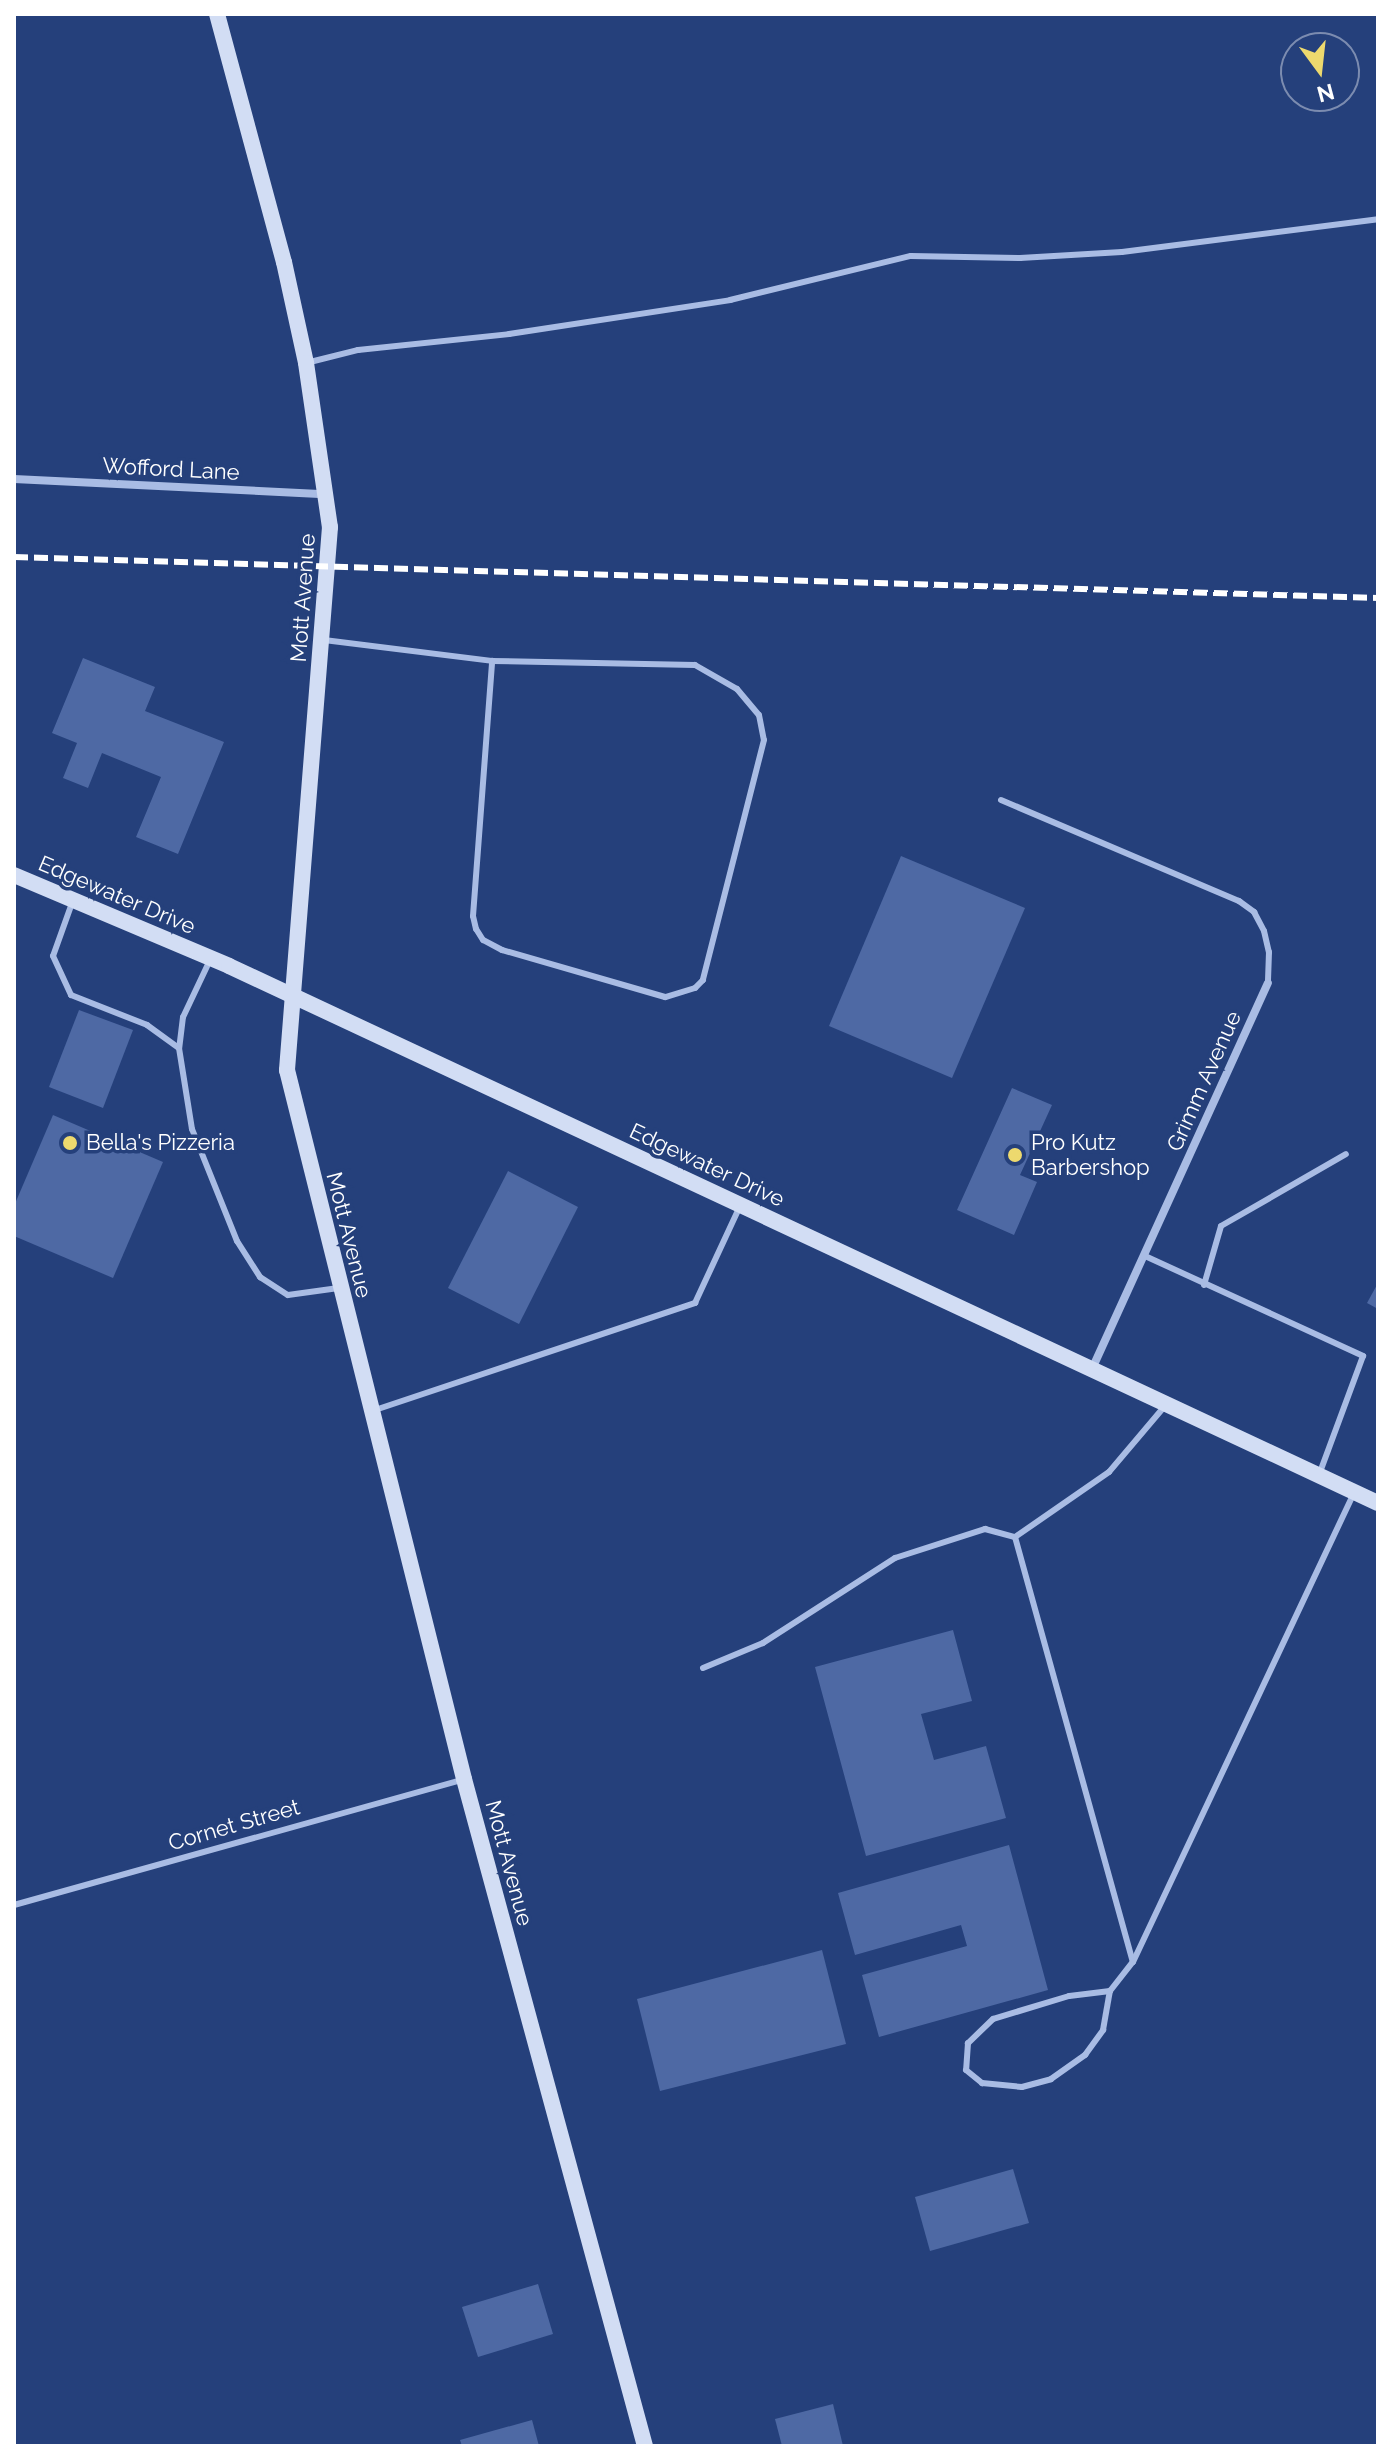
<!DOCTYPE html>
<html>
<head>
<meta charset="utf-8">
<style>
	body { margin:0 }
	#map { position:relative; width:1392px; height:2460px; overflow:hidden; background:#25407b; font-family:Raleway,sans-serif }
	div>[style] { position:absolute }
	.building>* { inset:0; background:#4e69a4 }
	.lane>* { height:6px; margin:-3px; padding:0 3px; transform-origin:3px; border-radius:3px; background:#a9bce4 }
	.street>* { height:8px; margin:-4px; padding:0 4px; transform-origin:4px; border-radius:4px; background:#a9bce4 }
	.secondary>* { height:16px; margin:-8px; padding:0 8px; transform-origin:8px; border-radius:8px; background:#d2ddf4 }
	.rail>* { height:6px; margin-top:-3px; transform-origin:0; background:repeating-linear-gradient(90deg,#fff 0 14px,transparent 0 20px) }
	.dots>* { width:22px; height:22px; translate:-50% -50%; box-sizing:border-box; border:4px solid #25407b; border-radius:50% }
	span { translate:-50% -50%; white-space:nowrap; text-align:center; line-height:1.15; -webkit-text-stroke:7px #25407b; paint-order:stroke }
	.street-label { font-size:22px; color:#fff }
	.poi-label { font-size:22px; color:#fff }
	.left { translate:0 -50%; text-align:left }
	.frame { position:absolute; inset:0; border:16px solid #fff; pointer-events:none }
	.north { position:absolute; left:1280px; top:32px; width:80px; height:80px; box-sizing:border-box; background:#25407b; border:2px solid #7c8cb0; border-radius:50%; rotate:165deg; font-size:22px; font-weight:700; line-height:32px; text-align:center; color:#fff }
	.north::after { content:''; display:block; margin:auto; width:28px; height:36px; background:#edd96e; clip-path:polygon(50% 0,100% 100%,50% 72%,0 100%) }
</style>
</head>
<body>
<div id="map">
	<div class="building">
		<i style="clip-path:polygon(83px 658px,155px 687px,145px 711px,224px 742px,178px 854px,136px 837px,161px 777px,102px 753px,88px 788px,63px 778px,77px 743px,52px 733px)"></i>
		<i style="clip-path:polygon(901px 856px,1025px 908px,952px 1078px,829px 1026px)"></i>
		<i style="clip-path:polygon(79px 1010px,133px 1030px,103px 1108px,49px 1087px)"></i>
		<i style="clip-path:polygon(1012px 1088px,1052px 1105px,1020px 1175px,1037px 1182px,1014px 1235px,957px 1210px)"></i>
		<i style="clip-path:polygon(53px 1115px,163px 1162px,113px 1278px,14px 1236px,14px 1206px)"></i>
		<i style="clip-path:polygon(508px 1171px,578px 1207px,519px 1324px,448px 1288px)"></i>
		<i style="clip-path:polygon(1378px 1283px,1378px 1309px,1367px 1303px)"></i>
		<i style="clip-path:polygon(953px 1630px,972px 1701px,921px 1714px,934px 1760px,986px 1746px,1006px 1818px,866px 1856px,815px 1667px)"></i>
		<i style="clip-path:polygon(1009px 1845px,1048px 1990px,879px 2037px,862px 1975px,967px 1946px,961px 1925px,855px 1955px,838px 1893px)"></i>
		<i style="clip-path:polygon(822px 1950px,846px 2044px,660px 2091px,637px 1999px)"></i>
		<i style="clip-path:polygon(1013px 2169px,1029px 2223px,930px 2251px,915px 2197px)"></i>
		<i style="clip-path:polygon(538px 2284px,553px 2334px,478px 2357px,462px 2307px)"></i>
		<i style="clip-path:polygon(833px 2404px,843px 2446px,782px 2446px,775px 2419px)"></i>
		<i style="clip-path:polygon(532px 2420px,539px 2446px,462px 2446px,460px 2440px)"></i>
	</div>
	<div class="lane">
		<i style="left:306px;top:363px;width:54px;rotate:-14deg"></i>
		<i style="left:358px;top:350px;width:152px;rotate:-6deg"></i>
		<i style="left:509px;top:334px;width:224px;rotate:-8.7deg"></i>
		<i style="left:730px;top:300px;width:186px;rotate:-13.7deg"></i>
		<i style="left:911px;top:256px;width:109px;rotate:1.1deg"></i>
		<i style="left:1020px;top:258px;width:102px;rotate:-3.4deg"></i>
		<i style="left:1122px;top:252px;width:258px;rotate:-7.3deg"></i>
		<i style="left:324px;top:640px;width:169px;rotate:7.1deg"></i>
		<i style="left:492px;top:661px;width:203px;rotate:1.1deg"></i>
		<i style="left:695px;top:665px;width:48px;rotate:29.7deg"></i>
		<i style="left:737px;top:689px;width:34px;rotate:50deg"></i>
		<i style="left:759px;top:715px;width:25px;rotate:79deg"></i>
		<i style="left:764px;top:740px;width:248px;rotate:104.3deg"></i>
		<i style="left:703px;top:980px;width:11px;rotate:135deg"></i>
		<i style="left:695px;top:988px;width:31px;rotate:163deg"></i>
		<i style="left:665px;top:997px;width:170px;rotate:-163.9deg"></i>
		<i style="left:502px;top:950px;width:21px;rotate:-152deg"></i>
		<i style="left:483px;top:940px;width:13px;rotate:-122deg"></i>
		<i style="left:476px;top:929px;width:13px;rotate:-103deg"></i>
		<i style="left:473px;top:916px;width:256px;rotate:-85.7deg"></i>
		<i style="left:1001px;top:800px;width:259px;rotate:23deg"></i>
		<i style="left:1239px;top:901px;width:19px;rotate:36deg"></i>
		<i style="left:1254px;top:912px;width:21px;rotate:62deg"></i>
		<i style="left:1264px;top:931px;width:22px;rotate:77deg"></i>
		<i style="left:1269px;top:952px;width:31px;rotate:92deg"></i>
		<i style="left:72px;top:903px;width:56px;rotate:109.7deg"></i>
		<i style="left:53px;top:956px;width:43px;rotate:65.2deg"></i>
		<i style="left:71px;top:995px;width:82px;rotate:21.5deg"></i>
		<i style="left:147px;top:1025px;width:39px;rotate:36deg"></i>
		<i style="left:210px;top:960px;width:63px;rotate:115.3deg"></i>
		<i style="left:183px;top:1017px;width:31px;rotate:97deg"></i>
		<i style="left:179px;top:1048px;width:82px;rotate:80.9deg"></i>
		<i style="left:192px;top:1129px;width:121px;rotate:68.1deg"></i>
		<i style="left:237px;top:1241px;width:43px;rotate:57.4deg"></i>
		<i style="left:260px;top:1277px;width:33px;rotate:33deg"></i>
		<i style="left:288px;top:1295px;width:51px;rotate:-7.8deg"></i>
		<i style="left:1145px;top:1256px;width:240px;rotate:24.6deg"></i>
		<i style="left:1363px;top:1356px;width:124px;rotate:110.3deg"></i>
		<i style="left:1204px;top:1285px;width:61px;rotate:-73.9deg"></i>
		<i style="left:1221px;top:1226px;width:144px;rotate:-29.9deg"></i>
		<i style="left:1164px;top:1407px;width:85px;rotate:130.2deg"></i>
		<i style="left:1109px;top:1472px;width:114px;rotate:145.3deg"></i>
		<i style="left:1015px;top:1537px;width:441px;rotate:74.5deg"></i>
		<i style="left:1133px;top:1962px;width:516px;rotate:-64.78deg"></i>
		<i style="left:372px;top:1411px;width:341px;rotate:-18.5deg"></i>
		<i style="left:695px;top:1303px;width:105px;rotate:-65.1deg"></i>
		<i style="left:703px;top:1668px;width:65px;rotate:-22.6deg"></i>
		<i style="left:763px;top:1643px;width:157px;rotate:-32.8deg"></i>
		<i style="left:895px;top:1558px;width:95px;rotate:-17.9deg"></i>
		<i style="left:985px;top:1529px;width:31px;rotate:15deg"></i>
		<i style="left:14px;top:1905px;width:464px;rotate:-15.6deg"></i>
		<i style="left:1110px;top:1991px;width:41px;rotate:173deg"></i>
		<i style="left:1069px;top:1996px;width:79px;rotate:163.2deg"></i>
		<i style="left:993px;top:2019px;width:35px;rotate:136deg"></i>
		<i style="left:968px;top:2043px;width:27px;rotate:94deg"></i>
		<i style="left:966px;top:2070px;width:21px;rotate:39deg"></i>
		<i style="left:982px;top:2083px;width:40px;rotate:5.7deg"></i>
		<i style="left:1022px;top:2087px;width:30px;rotate:-15deg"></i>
		<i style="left:1051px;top:2079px;width:42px;rotate:-35.2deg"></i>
		<i style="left:1085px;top:2055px;width:31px;rotate:-54deg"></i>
		<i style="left:1103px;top:2030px;width:40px;rotate:-80deg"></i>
		<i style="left:1110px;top:1991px;width:37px;rotate:-52deg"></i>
	</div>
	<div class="street">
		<i style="left:14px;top:479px;width:311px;rotate:2.8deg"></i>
		<i style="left:1092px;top:1369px;width:424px;rotate:-65.5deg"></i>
	</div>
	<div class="secondary">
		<i style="left:217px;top:14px;width:257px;rotate:74.9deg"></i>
		<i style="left:284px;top:262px;width:103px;rotate:77.7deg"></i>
		<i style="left:306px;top:363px;width:166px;rotate:81.7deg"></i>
		<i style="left:330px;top:527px;width:545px;rotate:94.53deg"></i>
		<i style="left:287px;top:1070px;width:731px;rotate:75.98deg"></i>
		<i style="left:464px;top:1779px;width:691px;rotate:74.82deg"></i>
		<i style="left:14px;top:875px;width:233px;rotate:22.9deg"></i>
		<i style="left:229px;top:966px;width:1268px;rotate:25.05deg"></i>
	</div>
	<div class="rail">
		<i style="left:14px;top:557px;width:1365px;rotate:1.72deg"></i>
	</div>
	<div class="dots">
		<i style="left:70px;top:1143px;background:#edd96e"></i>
		<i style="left:1015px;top:1155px;background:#edd96e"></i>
	</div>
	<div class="street-label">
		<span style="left:171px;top:469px;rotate:3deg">Wofford Lane</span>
		<span style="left:303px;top:598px;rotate:-86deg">Mott Avenue</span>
		<span style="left:117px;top:895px;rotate:23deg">Edgewater Drive</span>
		<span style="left:1204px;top:1081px;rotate:-66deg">Grimm Avenue</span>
		<span style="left:707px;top:1165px;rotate:25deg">Edgewater Drive</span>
		<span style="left:349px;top:1235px;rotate:76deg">Mott Avenue</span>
		<span style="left:234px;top:1825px;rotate:-16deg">Cornet Street</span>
		<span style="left:509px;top:1863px;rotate:75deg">Mott Avenue</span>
	</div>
	<div class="poi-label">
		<span class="left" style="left:1031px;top:1155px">Pro Kutz<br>Barbershop</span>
		<span class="left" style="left:86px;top:1143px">Bella's Pizzeria</span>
	</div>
	<div class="frame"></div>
	<div class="north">N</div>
</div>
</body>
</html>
